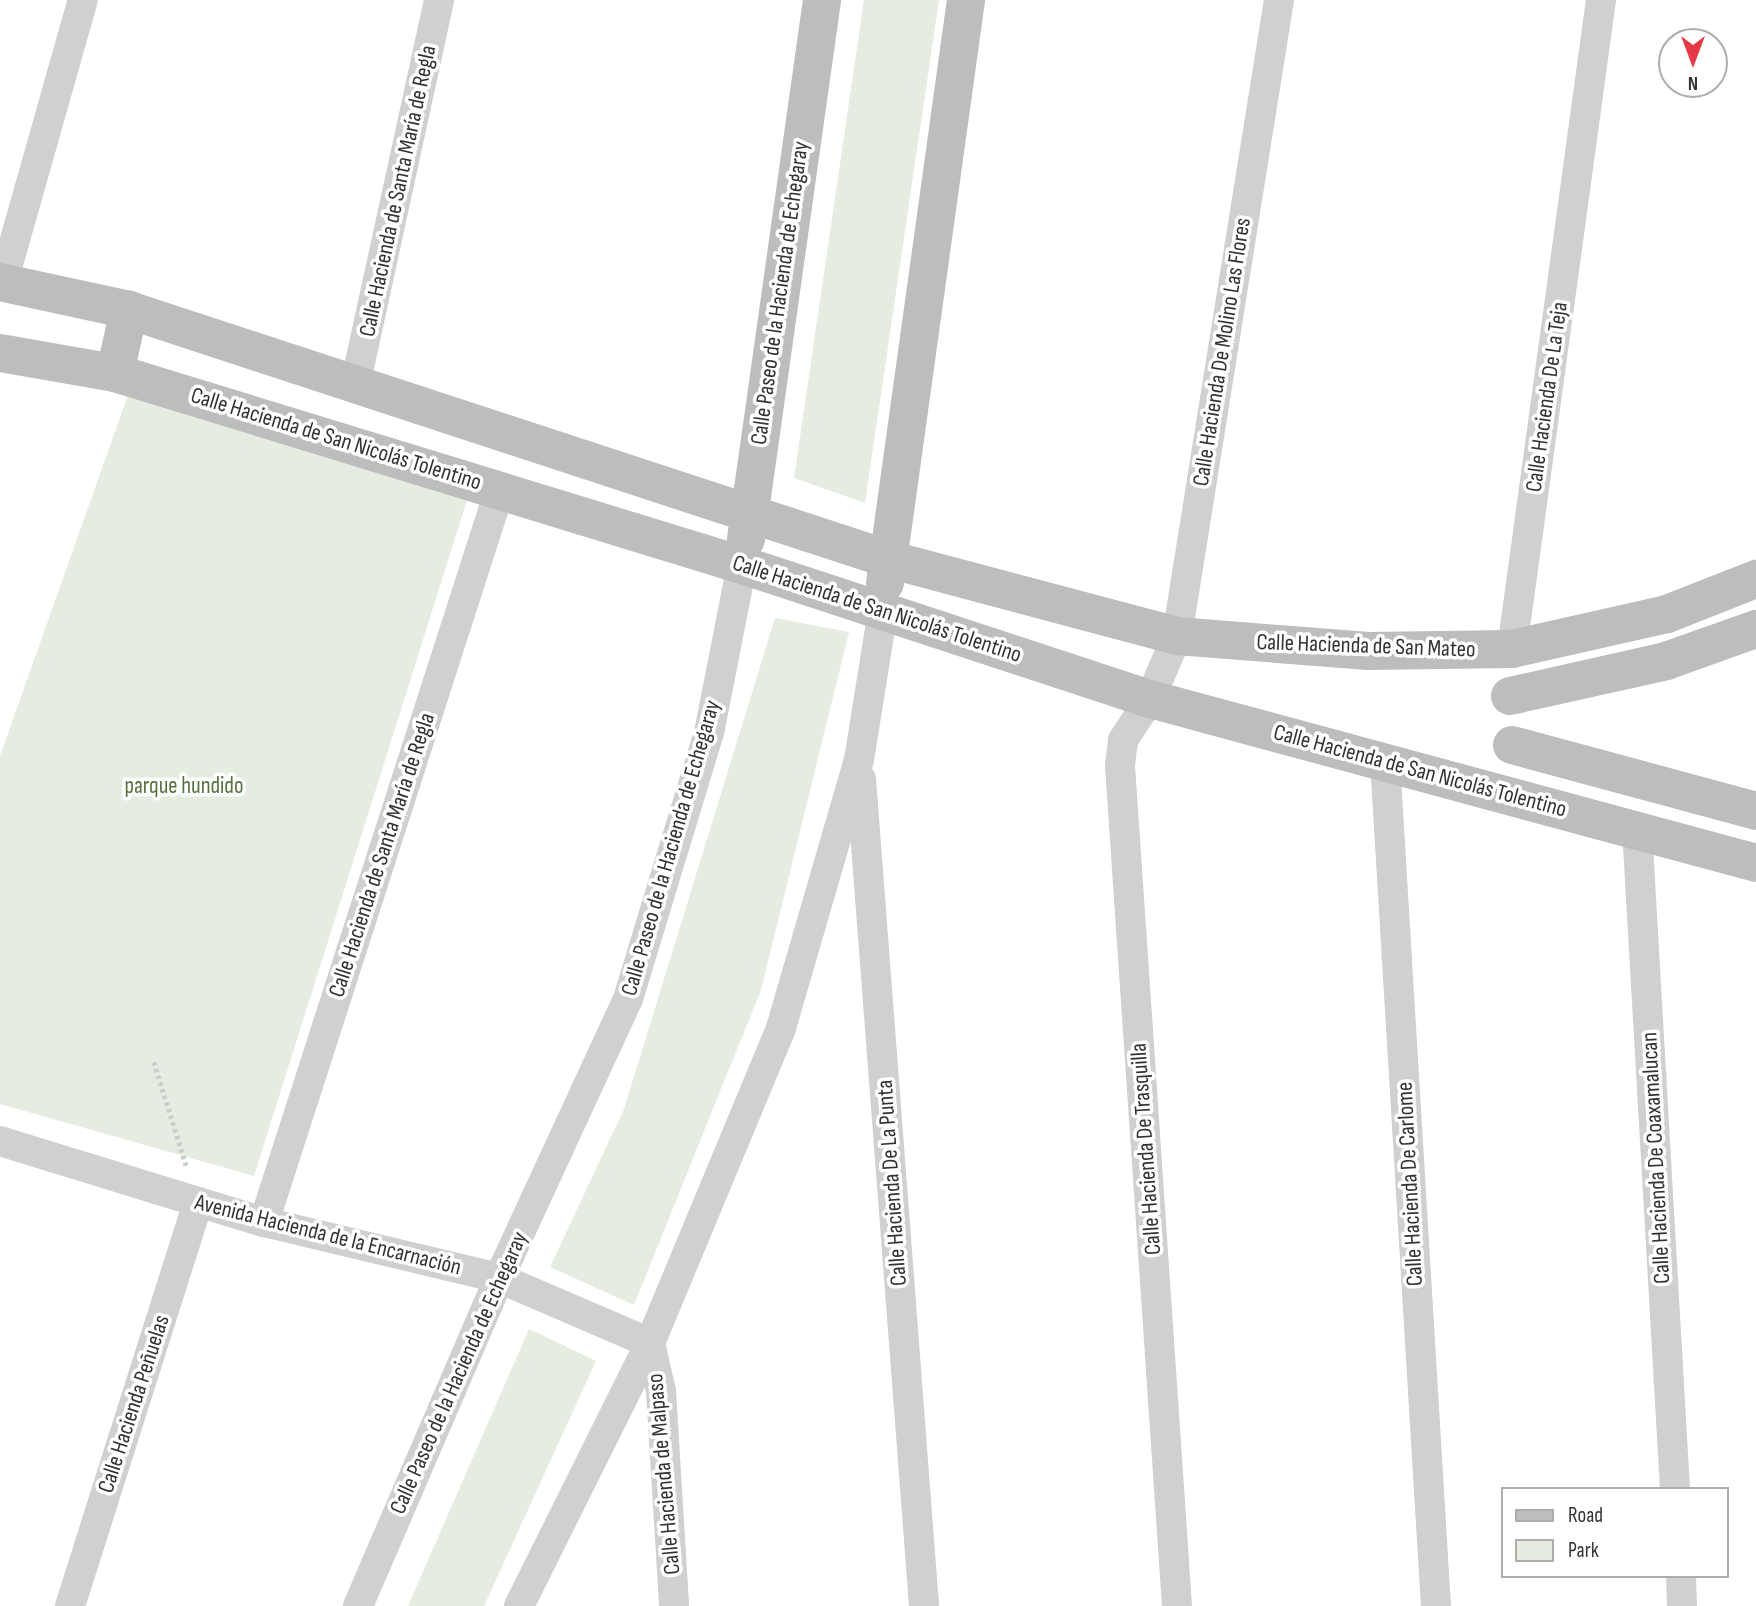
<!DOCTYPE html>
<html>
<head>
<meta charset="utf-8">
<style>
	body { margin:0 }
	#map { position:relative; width:1756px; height:1606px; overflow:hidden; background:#fff; font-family:"Sofia Sans Condensed",sans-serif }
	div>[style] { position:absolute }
	.green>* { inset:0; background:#e6ecdf }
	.path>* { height:4.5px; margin-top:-2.25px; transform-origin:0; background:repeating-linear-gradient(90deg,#cdcdcd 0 3.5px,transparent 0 7px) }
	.minor>* { height:30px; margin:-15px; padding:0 15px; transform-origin:15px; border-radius:15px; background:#d0d0d0 }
	.secondary>* { height:38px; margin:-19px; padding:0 19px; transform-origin:19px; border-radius:19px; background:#bdbdbd }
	span { translate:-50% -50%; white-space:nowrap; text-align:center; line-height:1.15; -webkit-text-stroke:7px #fff; paint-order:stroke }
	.street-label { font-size:23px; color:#333 }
	.park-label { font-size:23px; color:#56703f }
	.legend { position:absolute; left:1501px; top:1487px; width:228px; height:91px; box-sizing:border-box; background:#fff; border:2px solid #adadad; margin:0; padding:9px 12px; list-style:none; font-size:21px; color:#333 }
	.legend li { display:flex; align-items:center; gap:14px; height:35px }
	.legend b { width:35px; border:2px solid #adadad }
	.north { position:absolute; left:1658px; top:28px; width:70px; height:70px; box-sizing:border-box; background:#fff; border:2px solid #adadad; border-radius:50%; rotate:180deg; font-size:19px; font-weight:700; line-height:28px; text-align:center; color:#333 }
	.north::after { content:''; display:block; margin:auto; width:24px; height:32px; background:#e63946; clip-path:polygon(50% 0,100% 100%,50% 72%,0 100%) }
</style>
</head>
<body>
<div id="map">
	<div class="green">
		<i style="clip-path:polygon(864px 0,939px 0,865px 503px,794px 478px)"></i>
		<i style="clip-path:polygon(128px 395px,468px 497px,254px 1176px,0 1104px,0 756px)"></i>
		<i style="clip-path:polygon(775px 618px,849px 632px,761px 990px,634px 1305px,550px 1267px,624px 1109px)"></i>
		<i style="clip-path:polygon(529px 1329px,596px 1361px,484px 1606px,408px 1606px)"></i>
	</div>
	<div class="path">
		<i style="left:154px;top:1062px;width:111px;rotate:72.7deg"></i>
	</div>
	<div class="minor">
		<i style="left:3px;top:282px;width:293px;rotate:-74.2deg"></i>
		<i style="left:356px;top:381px;width:390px;rotate:-77.7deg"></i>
		<i style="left:1512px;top:649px;width:655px;rotate:-82.19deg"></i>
		<i style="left:1385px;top:761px;width:847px;rotate:86.55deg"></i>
		<i style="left:861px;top:779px;width:829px;rotate:85.64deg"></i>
		<i style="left:1637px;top:828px;width:662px;rotate:86.71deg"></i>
		<i style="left:0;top:1141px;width:276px;rotate:17.1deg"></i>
		<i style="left:264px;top:1222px;width:242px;rotate:13.4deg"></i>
		<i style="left:499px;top:1278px;width:164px;rotate:23.3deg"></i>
		<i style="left:650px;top:1343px;width:49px;rotate:77.1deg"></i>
		<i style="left:661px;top:1391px;width:215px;rotate:86.5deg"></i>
		<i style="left:264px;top:1222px;width:770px;rotate:-72.15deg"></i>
		<i style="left:1681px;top:1576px;width:30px;rotate:88deg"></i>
		<i style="left:70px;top:1606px;width:424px;rotate:-72.4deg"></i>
		<i style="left:358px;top:1606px;width:357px;rotate:-66.7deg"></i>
		<i style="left:499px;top:1278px;width:307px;rotate:-65.2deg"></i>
		<i style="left:628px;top:999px;width:278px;rotate:-73.1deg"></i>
		<i style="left:709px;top:733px;width:171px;rotate:-78.9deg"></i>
		<i style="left:519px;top:1606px;width:294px;rotate:-63.5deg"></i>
		<i style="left:650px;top:1343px;width:341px;rotate:-67.4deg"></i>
		<i style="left:781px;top:1028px;width:279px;rotate:-73.8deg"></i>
		<i style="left:859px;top:760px;width:152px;rotate:-80.9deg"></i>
		<i style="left:1177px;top:1606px;width:843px;rotate:-93.88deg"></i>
		<i style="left:1120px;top:765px;width:25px;rotate:-83deg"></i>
		<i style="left:1123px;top:740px;width:49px;rotate:-56.6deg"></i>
		<i style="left:1150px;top:699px;width:69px;rotate:-66.8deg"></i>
		<i style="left:1177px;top:636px;width:644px;rotate:-80.89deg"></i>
	</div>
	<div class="secondary">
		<i style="left:0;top:282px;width:132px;rotate:12.2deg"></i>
		<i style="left:129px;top:310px;width:799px;rotate:18.16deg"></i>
		<i style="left:888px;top:559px;width:299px;rotate:14.9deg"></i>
		<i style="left:1177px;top:636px;width:192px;rotate:4.5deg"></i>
		<i style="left:1368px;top:651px;width:144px;rotate:-0.8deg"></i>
		<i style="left:1512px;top:649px;width:159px;rotate:-12.7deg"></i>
		<i style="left:1667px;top:614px;width:96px;rotate:-21.5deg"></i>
		<i style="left:0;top:353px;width:117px;rotate:9.9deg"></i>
		<i style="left:115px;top:373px;width:656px;rotate:17.03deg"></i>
		<i style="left:742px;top:565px;width:429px;rotate:18.2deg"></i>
		<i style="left:1150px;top:699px;width:628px;rotate:15.14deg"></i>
		<i style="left:115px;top:373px;width:65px;rotate:-77.5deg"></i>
		<i style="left:746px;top:539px;width:544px;rotate:-81.97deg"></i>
		<i style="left:885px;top:583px;width:589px;rotate:-82.09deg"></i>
		<i style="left:1510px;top:696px;width:160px;rotate:-12.6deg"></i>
		<i style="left:1666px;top:661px;width:96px;rotate:-19.6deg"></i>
		<i style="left:1512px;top:745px;width:253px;rotate:15.1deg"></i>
	</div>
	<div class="street-label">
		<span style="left:398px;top:191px;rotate:-78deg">Calle Hacienda de Santa María de Regla</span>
		<span style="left:780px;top:293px;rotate:-82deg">Calle Paseo de la Hacienda de Echegaray</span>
		<span style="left:1222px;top:352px;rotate:-81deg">Calle Hacienda De Molino Las Flores</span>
		<span style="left:1547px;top:397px;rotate:-82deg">Calle Hacienda De La Teja</span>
		<span style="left:336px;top:439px;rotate:17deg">Calle Hacienda de San Nicolás Tolentino</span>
		<span style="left:877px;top:609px;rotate:18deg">Calle Hacienda de San Nicolás Tolentino</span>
		<span style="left:1366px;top:646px;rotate:2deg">Calle Hacienda de San Mateo</span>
		<span style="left:1420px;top:771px;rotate:15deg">Calle Hacienda de San Nicolás Tolentino</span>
		<span style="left:671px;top:848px;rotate:-74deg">Calle Paseo de la Hacienda de Echegaray</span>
		<span style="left:382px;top:855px;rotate:-72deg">Calle Hacienda de Santa María de Regla</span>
		<span style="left:1146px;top:1149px;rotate:-94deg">Calle Hacienda De Trasquilla</span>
		<span style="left:1656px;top:1158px;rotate:-93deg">Calle Hacienda De Coaxamalucan</span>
		<span style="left:892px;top:1183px;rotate:-94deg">Calle Hacienda De La Punta</span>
		<span style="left:1410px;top:1184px;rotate:-93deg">Calle Hacienda De Carlome</span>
		<span style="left:328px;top:1235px;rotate:14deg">Avenida Hacienda de la Encarnación</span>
		<span style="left:459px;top:1373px;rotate:-66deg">Calle Paseo de la Hacienda de Echegaray</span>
		<span style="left:134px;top:1404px;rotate:-72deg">Calle Hacienda Peñuelas</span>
		<span style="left:664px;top:1474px;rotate:-95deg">Calle Hacienda de Malpaso</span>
	</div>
	<div class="park-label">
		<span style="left:184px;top:786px">parque hundido</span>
	</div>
	<ul class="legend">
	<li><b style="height:9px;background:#bdbdbd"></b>Road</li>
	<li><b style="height:19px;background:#e6ecdf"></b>Park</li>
	</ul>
	<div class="north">N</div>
</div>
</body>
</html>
